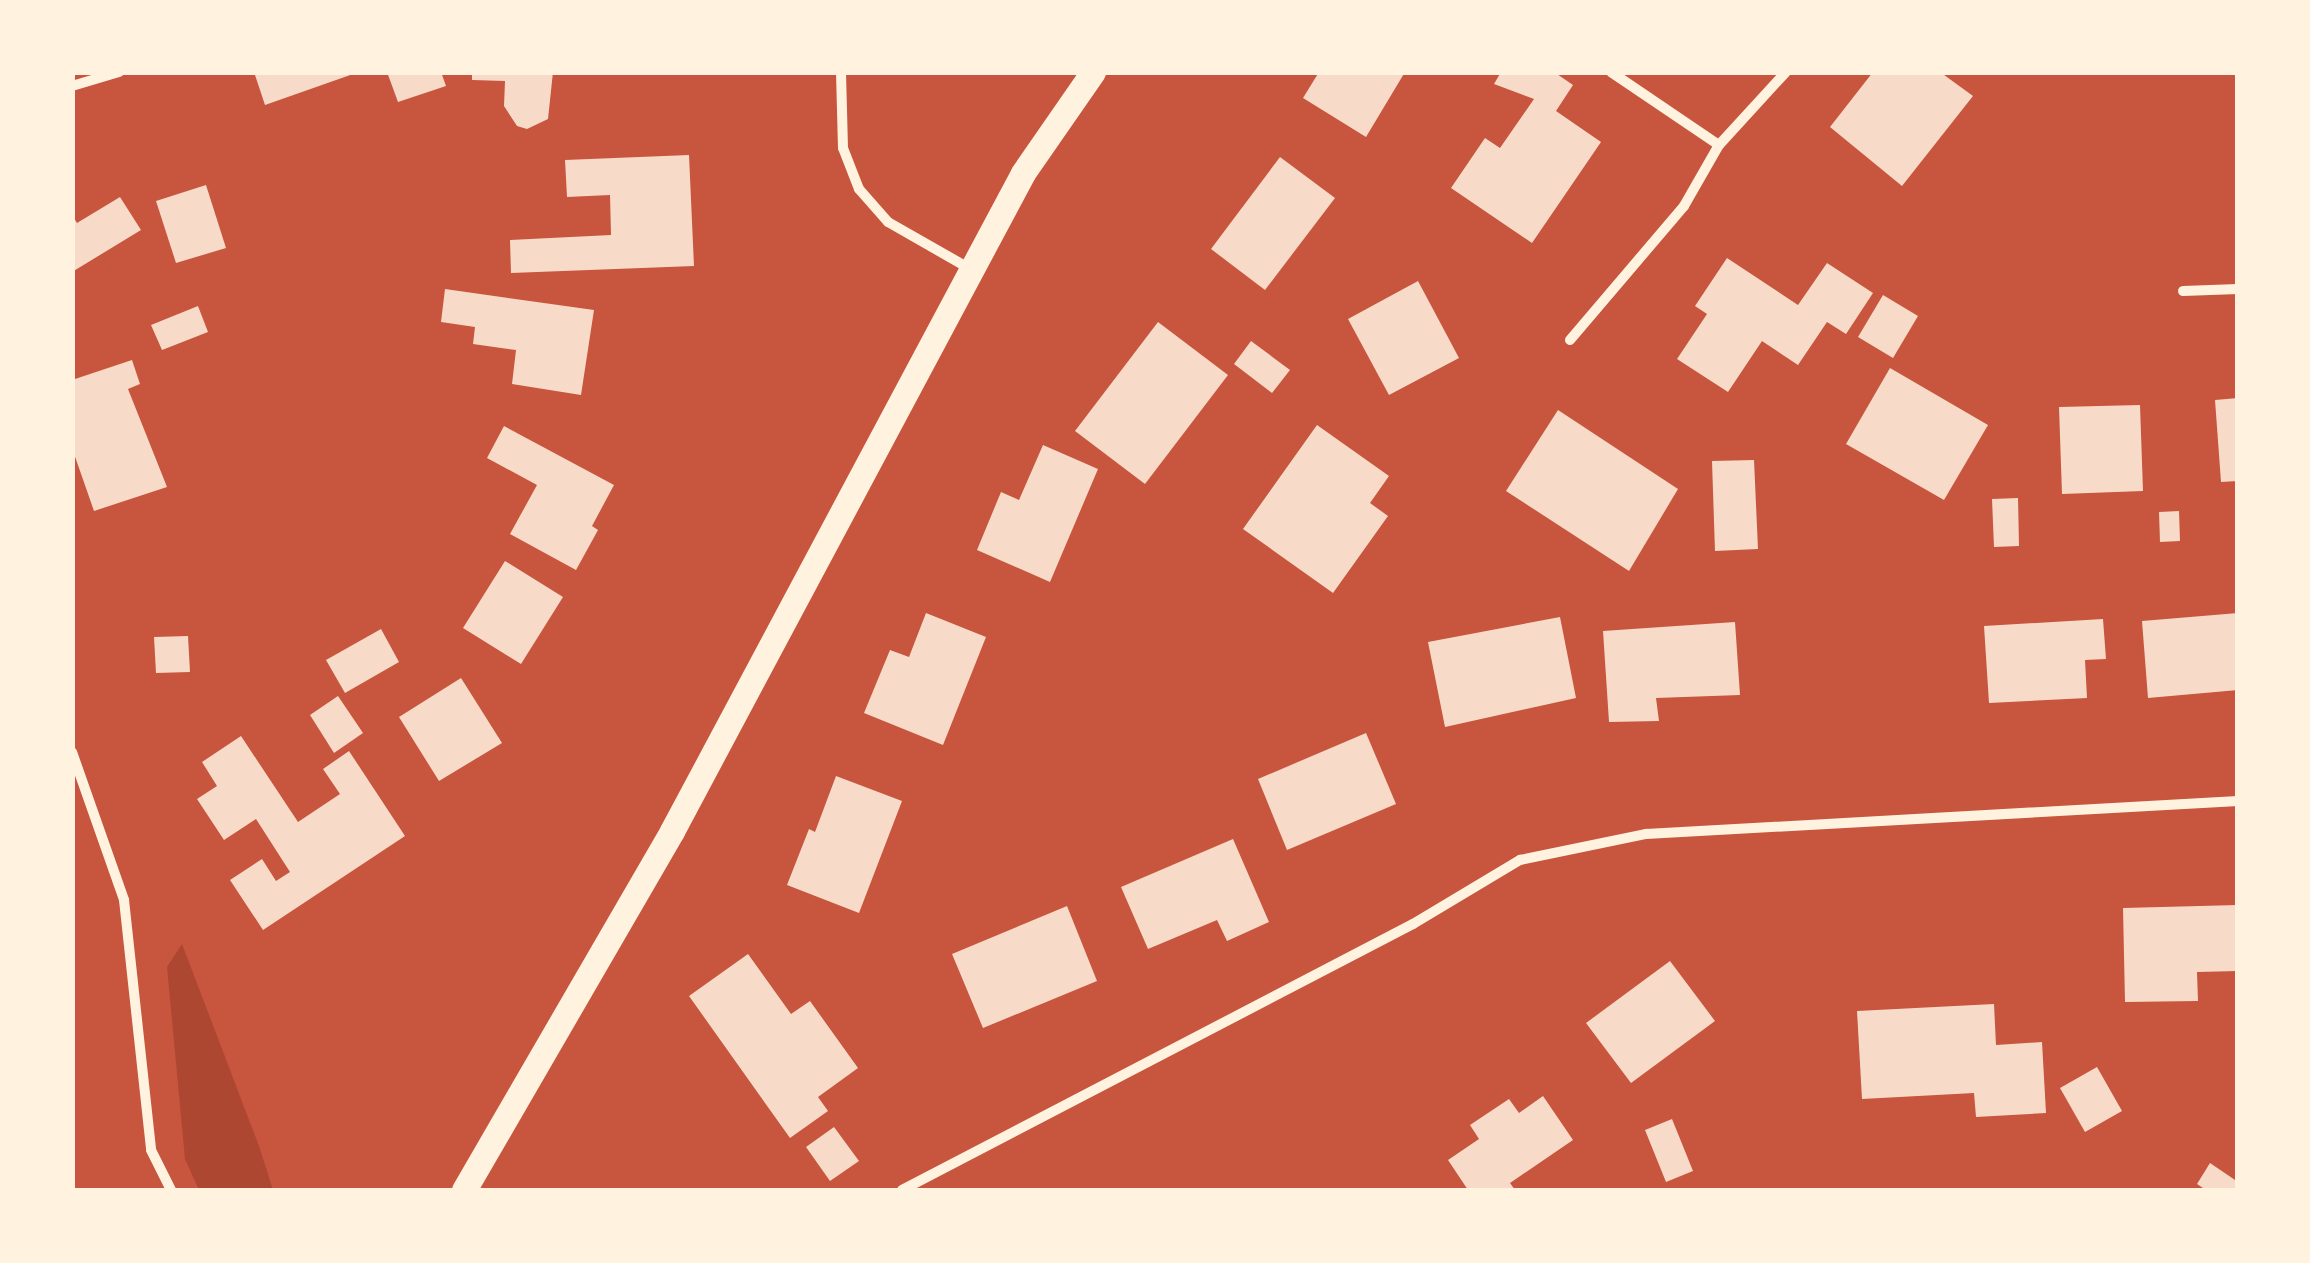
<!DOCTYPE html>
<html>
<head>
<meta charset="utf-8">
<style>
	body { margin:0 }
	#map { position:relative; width:2310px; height:1263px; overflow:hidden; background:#c8553d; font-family:"Titillium Web",sans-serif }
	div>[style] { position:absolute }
	.green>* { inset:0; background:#ae4732 }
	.building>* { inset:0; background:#f7dbc8 }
	.minor>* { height:10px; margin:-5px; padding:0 5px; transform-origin:5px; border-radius:5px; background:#fff3e0 }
	.primary>* { height:25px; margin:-12.5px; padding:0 12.5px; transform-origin:12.5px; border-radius:12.5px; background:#fff3e0 }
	span { translate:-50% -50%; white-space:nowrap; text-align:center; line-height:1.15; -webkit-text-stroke:10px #fff3e0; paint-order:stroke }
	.frame { position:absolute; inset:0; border:75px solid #fff3e0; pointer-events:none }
</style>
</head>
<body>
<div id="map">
	<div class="green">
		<i style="clip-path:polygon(182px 944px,259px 1146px,273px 1190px,199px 1190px,185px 1159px,167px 967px)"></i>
	</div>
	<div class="building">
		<i style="clip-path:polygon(254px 72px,356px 72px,356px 73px,265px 105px)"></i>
		<i style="clip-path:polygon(387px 72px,441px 72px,446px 86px,398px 102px)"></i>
		<i style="clip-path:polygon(472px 72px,553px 72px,548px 119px,527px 129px,517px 126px,504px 106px,505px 81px,472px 80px)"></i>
		<i style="clip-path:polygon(1319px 72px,1405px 72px,1366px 137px,1303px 98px)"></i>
		<i style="clip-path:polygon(1501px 72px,1554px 72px,1573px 85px,1556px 111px,1601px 142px,1532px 243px,1451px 188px,1485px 138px,1500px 148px,1534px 99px,1494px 84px)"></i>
		<i style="clip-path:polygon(1873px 72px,1940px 72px,1973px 96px,1902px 186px,1830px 127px)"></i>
		<i style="clip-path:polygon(689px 155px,694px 266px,511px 273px,510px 240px,611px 235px,610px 195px,567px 197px,565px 160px)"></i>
		<i style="clip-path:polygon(1280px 157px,1335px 198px,1265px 290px,1211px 249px)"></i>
		<i style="clip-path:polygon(206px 185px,226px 248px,176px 263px,156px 201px)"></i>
		<i style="clip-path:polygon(120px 197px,141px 230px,72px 272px,72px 215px,77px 223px)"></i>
		<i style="clip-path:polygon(1727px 258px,1798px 305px,1827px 263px,1873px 293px,1846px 334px,1827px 322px,1798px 365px,1762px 341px,1728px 392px,1677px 359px,1707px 314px,1695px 306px)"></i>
		<i style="clip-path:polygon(1418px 281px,1459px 358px,1389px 395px,1348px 319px)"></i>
		<i style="clip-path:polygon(445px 289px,594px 310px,581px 395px,512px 384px,516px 350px,473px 344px,475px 327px,441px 322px)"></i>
		<i style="clip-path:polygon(1883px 295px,1918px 316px,1893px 358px,1858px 337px)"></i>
		<i style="clip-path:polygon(198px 306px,208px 332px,162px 350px,151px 325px)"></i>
		<i style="clip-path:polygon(1158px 322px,1228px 375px,1145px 484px,1075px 431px)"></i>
		<i style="clip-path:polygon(1251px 341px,1290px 370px,1272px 393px,1234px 364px)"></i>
		<i style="clip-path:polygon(132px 360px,140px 384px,128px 389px,167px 487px,94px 511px,72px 448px,72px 380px)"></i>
		<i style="clip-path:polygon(1890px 368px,1988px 425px,1944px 500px,1846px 444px)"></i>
		<i style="clip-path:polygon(2238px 398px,2238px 481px,2221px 482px,2215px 400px)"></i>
		<i style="clip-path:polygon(2140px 405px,2143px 491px,2062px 494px,2059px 407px)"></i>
		<i style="clip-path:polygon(1558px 410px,1678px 489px,1629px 571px,1506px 491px)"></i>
		<i style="clip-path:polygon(1317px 425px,1389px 476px,1370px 503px,1388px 516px,1333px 593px,1243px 529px)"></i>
		<i style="clip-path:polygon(504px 426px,614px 485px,592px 526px,598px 530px,576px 570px,510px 534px,537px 485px,487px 458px)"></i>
		<i style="clip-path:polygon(1043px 445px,1098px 469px,1050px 582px,977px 550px,1001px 492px,1019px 500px)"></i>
		<i style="clip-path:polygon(1754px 460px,1758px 549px,1715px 551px,1712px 461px)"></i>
		<i style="clip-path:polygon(2018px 498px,2019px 546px,1994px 547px,1992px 499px)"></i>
		<i style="clip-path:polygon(2179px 511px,2180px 541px,2160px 542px,2159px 512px)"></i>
		<i style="clip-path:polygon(505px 561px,563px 597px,521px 664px,463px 628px)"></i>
		<i style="clip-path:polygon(926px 613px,986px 637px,943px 745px,864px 713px,890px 650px,909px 657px)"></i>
		<i style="clip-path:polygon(2238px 613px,2238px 690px,2148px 698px,2142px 621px)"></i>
		<i style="clip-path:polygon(1560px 617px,1576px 698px,1445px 727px,1428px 642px)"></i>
		<i style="clip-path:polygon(2103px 619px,2106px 659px,2085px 660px,2087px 698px,1989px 703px,1984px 626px)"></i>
		<i style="clip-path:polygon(1735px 622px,1740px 695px,1656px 698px,1659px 721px,1609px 722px,1603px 631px)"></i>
		<i style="clip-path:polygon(381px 629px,399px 662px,345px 693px,326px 660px)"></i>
		<i style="clip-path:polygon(188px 636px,190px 672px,156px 673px,154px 637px)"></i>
		<i style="clip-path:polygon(461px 678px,502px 743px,439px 781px,399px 717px)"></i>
		<i style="clip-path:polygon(338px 696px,363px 733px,334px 753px,310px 715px)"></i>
		<i style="clip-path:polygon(1366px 733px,1396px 804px,1287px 850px,1258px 779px)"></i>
		<i style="clip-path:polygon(241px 736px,298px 822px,340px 794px,323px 769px,349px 751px,405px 836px,263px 930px,230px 880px,262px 859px,276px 881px,290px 872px,256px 819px,224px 840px,197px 799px,217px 786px,202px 762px)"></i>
		<i style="clip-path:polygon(836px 776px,902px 801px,859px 913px,787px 885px,809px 829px,815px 832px)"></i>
		<i style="clip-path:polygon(1233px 839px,1269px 922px,1227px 941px,1217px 920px,1148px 949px,1121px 887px)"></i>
		<i style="clip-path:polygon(2238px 905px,2238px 971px,2197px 972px,2198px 1001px,2125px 1002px,2123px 908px)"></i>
		<i style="clip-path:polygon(1067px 906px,1097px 981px,983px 1028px,952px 954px)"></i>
		<i style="clip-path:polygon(748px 954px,791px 1014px,810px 1001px,858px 1068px,818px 1097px,828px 1111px,790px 1138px,689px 996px)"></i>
		<i style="clip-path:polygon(1670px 961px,1715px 1021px,1631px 1083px,1586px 1023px)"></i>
		<i style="clip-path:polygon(1994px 1004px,1996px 1045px,2042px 1042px,2046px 1113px,1976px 1117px,1974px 1093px,1862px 1099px,1857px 1011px)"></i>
		<i style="clip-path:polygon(2097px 1067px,2122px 1111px,2085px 1132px,2060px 1088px)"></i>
		<i style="clip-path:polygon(1543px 1096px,1573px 1140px,1510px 1183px,1515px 1190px,1468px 1190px,1448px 1160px,1479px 1139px,1470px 1125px,1509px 1099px,1519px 1113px)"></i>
		<i style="clip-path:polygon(1672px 1119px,1693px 1171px,1666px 1182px,1645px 1130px)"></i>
		<i style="clip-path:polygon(834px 1127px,859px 1161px,830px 1181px,806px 1147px)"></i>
		<i style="clip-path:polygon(2210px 1163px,2238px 1182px,2238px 1190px,2206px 1190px,2197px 1184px)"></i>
	</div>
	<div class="minor">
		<i style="left:841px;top:72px;width:76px;rotate:88.5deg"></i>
		<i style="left:843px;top:148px;width:44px;rotate:68.7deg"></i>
		<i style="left:859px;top:189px;width:44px;rotate:48.7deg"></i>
		<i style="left:888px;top:222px;width:97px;rotate:29.7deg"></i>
		<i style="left:1611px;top:72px;width:130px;rotate:34.1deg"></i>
		<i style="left:72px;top:86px;width:49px;rotate:-16.6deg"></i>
		<i style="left:2183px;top:291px;width:55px;rotate:-2.1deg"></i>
		<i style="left:1570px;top:340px;width:176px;rotate:-49.6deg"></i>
		<i style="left:1684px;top:206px;width:70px;rotate:-60.2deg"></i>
		<i style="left:1719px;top:145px;width:99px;rotate:-47.5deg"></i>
		<i style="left:72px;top:752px;width:157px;rotate:70.6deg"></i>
		<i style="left:124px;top:900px;width:251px;rotate:83.8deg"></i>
		<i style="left:151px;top:1150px;width:45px;rotate:63.4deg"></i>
		<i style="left:902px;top:1190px;width:576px;rotate:-27.5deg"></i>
		<i style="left:1413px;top:924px;width:125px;rotate:-30.9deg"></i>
		<i style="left:1520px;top:860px;width:129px;rotate:-11.7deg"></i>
		<i style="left:1646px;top:834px;width:593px;rotate:-3.19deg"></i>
	</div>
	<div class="primary">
		<i style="left:464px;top:1190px;width:415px;rotate:-59.9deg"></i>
		<i style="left:672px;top:831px;width:746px;rotate:-61.92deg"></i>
		<i style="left:1023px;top:173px;width:123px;rotate:-55.3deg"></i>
	</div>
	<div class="frame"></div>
</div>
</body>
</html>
